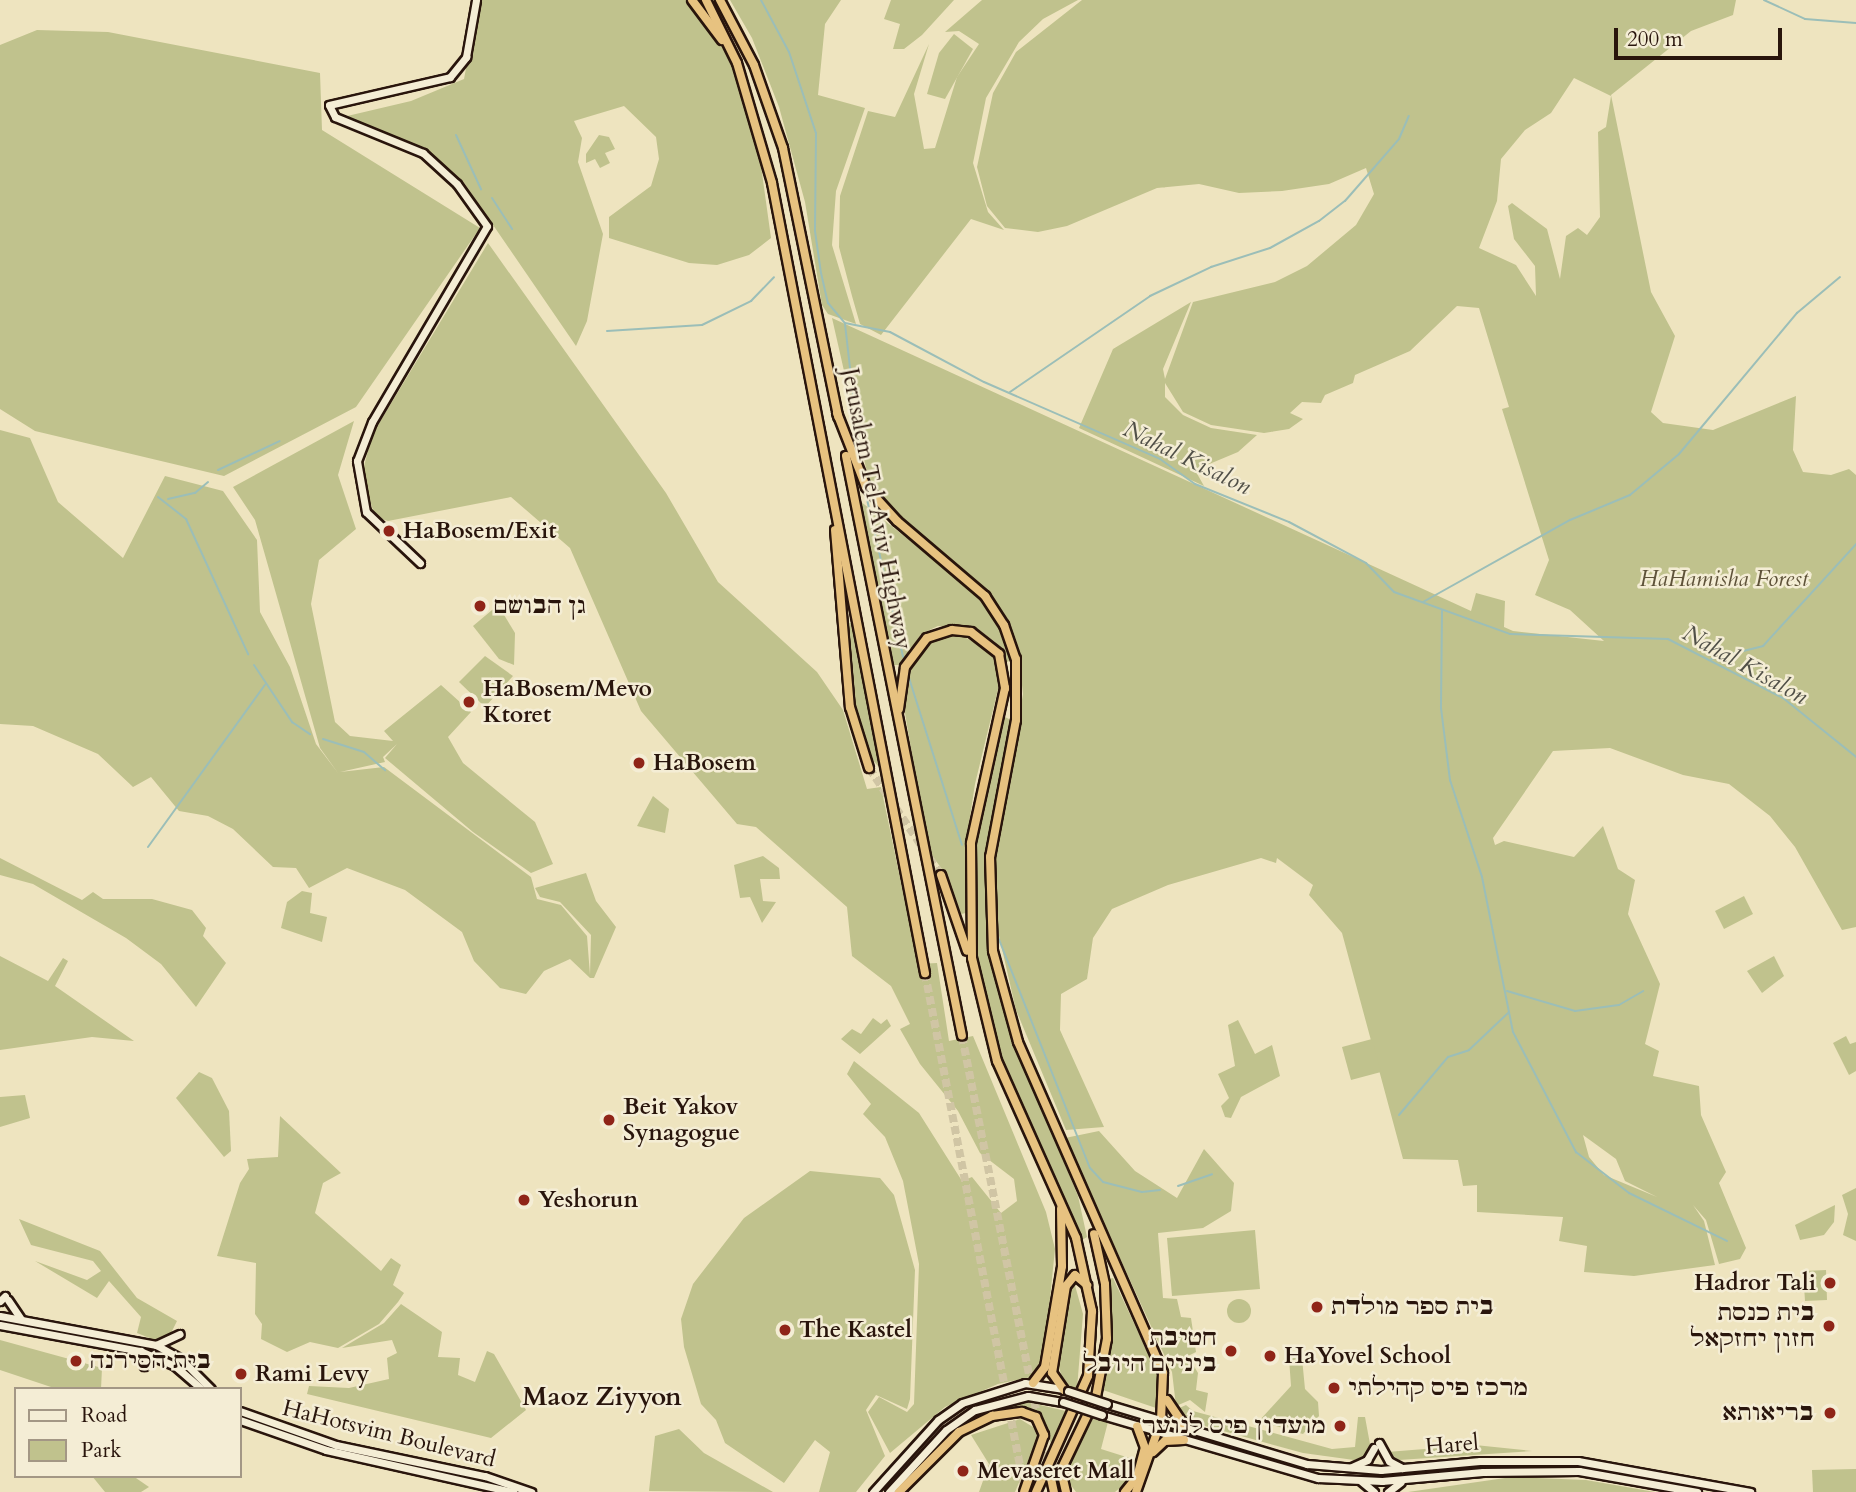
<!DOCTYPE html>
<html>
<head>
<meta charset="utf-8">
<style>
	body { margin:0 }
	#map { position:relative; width:1856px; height:1492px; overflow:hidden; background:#eee4bf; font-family:Cardo,"Frank Ruhl Libre",serif }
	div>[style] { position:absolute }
	.green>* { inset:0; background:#c0c28d }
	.round { border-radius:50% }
	.stream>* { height:2px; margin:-1px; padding:0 1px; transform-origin:1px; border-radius:1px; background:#9bbeb8 }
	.trunk-tunnel>* { height:8px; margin-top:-4px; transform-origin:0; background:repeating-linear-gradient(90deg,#d0c5a4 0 8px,transparent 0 12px) }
	.roads { filter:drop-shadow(2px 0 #29150c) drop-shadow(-2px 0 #29150c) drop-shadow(0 2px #29150c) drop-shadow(0 -2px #29150c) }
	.secondary>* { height:7px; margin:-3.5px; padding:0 3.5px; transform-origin:3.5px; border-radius:3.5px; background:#f4edd5 }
	.trunk>* { height:8px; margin:-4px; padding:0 4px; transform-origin:4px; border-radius:4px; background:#e7c280 }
	.bridges { filter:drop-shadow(2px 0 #29150c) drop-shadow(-2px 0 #29150c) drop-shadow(0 2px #29150c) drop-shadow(0 -2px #29150c) }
	.secondary-bridge>* { height:7px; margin:-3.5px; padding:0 3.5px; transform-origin:3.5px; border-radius:3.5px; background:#f4edd5 }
	.dots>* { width:19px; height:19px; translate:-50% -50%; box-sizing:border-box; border:4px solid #f4edd5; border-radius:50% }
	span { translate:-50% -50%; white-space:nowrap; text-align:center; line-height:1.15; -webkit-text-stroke:5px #f4edd5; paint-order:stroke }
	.street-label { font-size:23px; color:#29150c }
	.poi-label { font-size:23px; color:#29150c; font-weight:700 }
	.left { translate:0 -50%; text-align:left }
	.right { translate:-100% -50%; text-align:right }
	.park-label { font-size:23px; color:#5e5239; font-style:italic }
	.water-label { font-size:24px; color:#515048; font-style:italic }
	.quarter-label { font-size:26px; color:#29150c; font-weight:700 }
	.legend { position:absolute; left:14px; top:1387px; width:228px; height:91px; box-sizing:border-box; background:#f4edd5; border:2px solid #a39785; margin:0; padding:9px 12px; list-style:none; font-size:21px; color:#29150c }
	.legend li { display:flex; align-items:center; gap:14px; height:35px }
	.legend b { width:35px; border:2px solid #a39785 }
	.scale { position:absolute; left:1614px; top:28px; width:168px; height:32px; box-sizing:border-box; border:4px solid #29150c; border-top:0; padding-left:9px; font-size:21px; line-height:24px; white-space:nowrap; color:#29150c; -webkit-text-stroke:5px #f4edd5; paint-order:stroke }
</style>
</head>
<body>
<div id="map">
	<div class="green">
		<i style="clip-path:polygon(479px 0,688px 0,731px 60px,753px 108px,771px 238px,749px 255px,717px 265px,689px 263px,609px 238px,609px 217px,651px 186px,659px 159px,656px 137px,624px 106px,574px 121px,582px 138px,578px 162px,603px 234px,587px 321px,576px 346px,465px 184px,412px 144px,343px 117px,411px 101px,464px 79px)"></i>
		<i style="clip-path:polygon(730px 0,841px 0,825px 24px,818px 95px,865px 108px,836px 191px,832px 245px,856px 324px,828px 314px,822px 305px,805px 202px,779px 107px,752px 38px)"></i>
		<i style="clip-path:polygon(891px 0,954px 0,922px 35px,904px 49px,893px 49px,900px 24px,884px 19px)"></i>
		<i style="clip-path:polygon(982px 0,1078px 0,1043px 19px,1019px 42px,986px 98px,973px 163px,988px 212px,1004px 230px,971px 219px,881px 335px,860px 324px,852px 296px,839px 247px,840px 196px,868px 111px,895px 117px,929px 44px,914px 94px,924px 149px,935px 148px,957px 77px,979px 44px,959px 31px,945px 32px)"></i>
		<i style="clip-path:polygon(evenodd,1082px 0,1736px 0,1733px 15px,1691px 31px,1611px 95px,1651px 292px,1675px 336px,1651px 412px,1663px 423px,1713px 430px,1796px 396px,1793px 450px,1803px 472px,1831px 475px,1849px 469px,1856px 475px,1856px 927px,1842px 930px,1795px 847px,1770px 816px,1729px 784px,1683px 775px,1610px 748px,1553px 751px,1493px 838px,1495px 845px,1504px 841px,1574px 857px,1603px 826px,1618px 869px,1635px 880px,1628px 914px,1660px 984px,1645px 1044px,1659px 1051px,1653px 1076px,1699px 1086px,1701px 1115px,1726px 1172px,1719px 1183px,1746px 1248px,1740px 1259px,1719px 1264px,1706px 1220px,1693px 1205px,1704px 1221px,1715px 1265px,1634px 1276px,1584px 1272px,1587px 1246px,1559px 1241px,1563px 1217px,1477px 1212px,1477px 1185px,1463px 1186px,1458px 1160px,1403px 1159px,1342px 933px,1309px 895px,1313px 885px,1277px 858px,1276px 863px,1261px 858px,1168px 885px,1112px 909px,1093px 938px,1087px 979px,1061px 994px,1060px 1030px,1104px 1127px,1066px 1130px,1016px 1010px,997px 927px,994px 863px,1023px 694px,1018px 649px,989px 594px,896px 516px,869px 481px,832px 318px,1471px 611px,1476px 593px,1505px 601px,1504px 627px,1513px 631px,1604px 641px,1570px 610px,1535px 595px,1549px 560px,1502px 409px,1509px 407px,1479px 308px,1457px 306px,1410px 351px,1355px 375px,1353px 383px,1325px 395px,1321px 403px,1302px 402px,1290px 413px,1303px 419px,1289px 429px,1264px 433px,1211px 425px,1183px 412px,1165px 383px,1165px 397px,1183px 415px,1211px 428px,1257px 435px,1238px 452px,1195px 470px,1204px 486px,1079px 428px,1113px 349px,1191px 302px,1163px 369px,1165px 379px,1193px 302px,1275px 282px,1307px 266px,1356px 225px,1374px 194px,1366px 168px,1329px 184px,1282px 191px,1239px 193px,1199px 184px,1157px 188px,1067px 226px,1038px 232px,1005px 228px,987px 206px,977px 167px,993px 93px,1016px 52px,1082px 0,1574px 78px,1611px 96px,1606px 127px,1598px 132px,1600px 217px,1587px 235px,1578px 228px,1566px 236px,1560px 279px,1547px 229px,1512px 203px,1508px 206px,1514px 239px,1535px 266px,1536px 296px,1516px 265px,1479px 248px,1497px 201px,1501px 159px,1525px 130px,1551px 113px,1574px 78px,1082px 0,1583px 1135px,1616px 1159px,1625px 1181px,1657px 1197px,1604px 1175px,1589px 1157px,1583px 1135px)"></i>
		<i style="clip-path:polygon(37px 30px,108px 32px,320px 73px,322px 130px,480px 228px,356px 407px,224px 476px,35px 431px,0 409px,0 45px)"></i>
		<i style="clip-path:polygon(954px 34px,973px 49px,945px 99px,927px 94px,939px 53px)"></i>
		<i style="clip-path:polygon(599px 135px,609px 137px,615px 149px,605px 153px,610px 163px,600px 168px,595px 159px,586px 163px,586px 154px)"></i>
		<i style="clip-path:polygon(488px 243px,666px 493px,718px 582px,817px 672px,843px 710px,867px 789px,881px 787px,918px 964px,937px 963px,949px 1041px,973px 1036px,1046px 1212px,1055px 1249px,1043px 1368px,1036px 1376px,998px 1384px,945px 1407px,890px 1453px,868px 1412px,879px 1397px,907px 1412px,914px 1404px,919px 1264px,903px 1181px,885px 1137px,863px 1114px,871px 1104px,847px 1074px,854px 1061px,919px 1113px,962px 1181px,972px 1177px,1001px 1213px,1017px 1201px,1014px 1179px,980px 1153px,958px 1111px,920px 1064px,900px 1029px,910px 1024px,891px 986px,852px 956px,847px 907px,756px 827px,737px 824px,641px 711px,570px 548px,511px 497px,388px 521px,375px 517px,362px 474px,372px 435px)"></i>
		<i style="clip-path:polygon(354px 421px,338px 475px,356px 529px,319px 560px,311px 604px,335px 722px,350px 736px,393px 741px,384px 731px,441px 685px,471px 712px,448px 737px,463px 763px,535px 822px,553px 864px,531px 873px,473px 832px,385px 758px,397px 744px,383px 757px,385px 762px,340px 772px,384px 767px,531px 877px,537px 899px,561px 905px,587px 936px,590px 975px,591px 935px,560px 902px,540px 897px,535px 888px,586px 873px,596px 901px,616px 927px,594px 978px,590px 978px,570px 959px,544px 971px,526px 994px,500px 988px,474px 961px,462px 932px,405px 890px,347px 868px,309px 888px,296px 868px,273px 867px,233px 829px,208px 816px,179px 811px,151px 777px,133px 787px,98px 754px,33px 726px,0 724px,0 430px,30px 438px,58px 502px,123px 558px,165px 476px,223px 491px,257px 540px,260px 612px,290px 667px,316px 744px,338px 773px,320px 748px,255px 520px,233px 487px)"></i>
		<i style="clip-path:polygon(860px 501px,973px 591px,1001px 630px,1013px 659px,1005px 663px,995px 642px,978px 629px,938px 626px,921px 634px,901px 665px,894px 665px)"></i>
		<i style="clip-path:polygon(498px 605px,515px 633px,514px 665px,499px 659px,473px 626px)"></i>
		<i style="clip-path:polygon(847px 622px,853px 624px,880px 768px,867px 754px,853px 703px)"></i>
		<i style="clip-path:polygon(961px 635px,991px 652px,1000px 681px,975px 784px,966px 843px,966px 913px,961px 914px,947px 876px,928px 850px,904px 707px,910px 668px,923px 647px,944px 636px)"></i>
		<i style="clip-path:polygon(485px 656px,513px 676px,485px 707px,459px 682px)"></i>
		<i style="clip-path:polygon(1001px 715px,1013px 721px,985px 857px,990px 953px,1014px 1042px,1078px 1196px,1087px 1237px,1082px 1240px,999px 1056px,978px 973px,973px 852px)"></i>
		<i style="clip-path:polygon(653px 796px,669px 809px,665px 833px,637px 826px)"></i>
		<i style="clip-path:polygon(763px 856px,779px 868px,780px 879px,760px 879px,763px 901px,776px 902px,762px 923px,750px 897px,740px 898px,734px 865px)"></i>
		<i style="clip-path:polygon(0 858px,82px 900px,93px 892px,103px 899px,152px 899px,192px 910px,206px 928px,203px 936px,226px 963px,196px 1007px,161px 964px,126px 938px,33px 884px,0 875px)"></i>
		<i style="clip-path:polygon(302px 891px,312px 893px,310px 913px,327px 917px,322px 942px,281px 928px,287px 902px)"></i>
		<i style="clip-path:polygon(1744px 896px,1753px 914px,1724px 929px,1715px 911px)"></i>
		<i style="clip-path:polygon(0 956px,48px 981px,63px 958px,68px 961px,55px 986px,134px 1041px,92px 1037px,0 1050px)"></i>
		<i style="clip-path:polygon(1774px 956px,1784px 976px,1762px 993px,1747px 971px)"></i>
		<i style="clip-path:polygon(873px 1018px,881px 1024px,887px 1019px,891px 1026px,860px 1054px,841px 1039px,852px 1029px,861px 1034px)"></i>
		<i style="clip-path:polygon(1238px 1020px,1255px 1054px,1272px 1045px,1280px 1076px,1241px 1097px,1231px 1118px,1225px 1117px,1221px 1106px,1229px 1098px,1218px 1074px,1235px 1066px,1228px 1025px)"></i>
		<i style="clip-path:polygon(1846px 1036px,1850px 1044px,1856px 1042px,1856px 1071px,1849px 1075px,1833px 1043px)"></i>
		<i style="clip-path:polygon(1372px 1039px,1381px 1072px,1351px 1080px,1342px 1047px)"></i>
		<i style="clip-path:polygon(199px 1072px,212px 1078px,229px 1111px,231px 1151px,224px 1157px,176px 1098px)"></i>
		<i style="clip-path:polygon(25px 1095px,30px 1118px,0 1127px,0 1097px)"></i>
		<i style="clip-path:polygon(280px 1116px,341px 1173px,323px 1183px,315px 1213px,381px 1271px,391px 1258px,401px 1265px,393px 1285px,404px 1293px,398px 1302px,379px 1324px,338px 1348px,310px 1342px,287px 1352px,261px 1339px,262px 1324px,255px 1314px,256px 1263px,217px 1256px,240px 1183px,249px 1169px,247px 1159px,278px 1157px)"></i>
		<i style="clip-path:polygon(1099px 1131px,1135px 1171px,1177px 1198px,1204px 1149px,1234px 1183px,1231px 1211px,1203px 1228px,1158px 1233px,1163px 1298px,1177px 1299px,1181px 1317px,1191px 1318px,1196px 1352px,1188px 1356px,1198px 1373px,1196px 1390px,1208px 1393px,1205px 1412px,1190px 1400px,1176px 1406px,1172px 1372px,1065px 1138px)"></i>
		<i style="clip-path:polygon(810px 1171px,880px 1178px,894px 1195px,915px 1270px,910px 1399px,907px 1409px,876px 1395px,866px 1410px,885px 1456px,856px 1492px,819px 1492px,830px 1452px,815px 1440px,784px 1483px,725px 1443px,716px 1420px,701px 1404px,684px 1347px,681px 1319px,693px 1284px,744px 1218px)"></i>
		<i style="clip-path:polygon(1856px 1188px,1856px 1241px,1843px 1235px,1848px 1214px,1842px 1195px)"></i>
		<i style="clip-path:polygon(1835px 1205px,1834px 1222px,1824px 1235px,1800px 1240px,1795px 1225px)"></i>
		<i style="clip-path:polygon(19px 1219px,100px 1251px,137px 1298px,177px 1321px,170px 1335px,157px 1341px,137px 1333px,141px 1317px,109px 1281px,97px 1298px,35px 1261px,87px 1280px,101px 1271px,93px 1261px,31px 1245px)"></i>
		<i style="clip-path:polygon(1255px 1230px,1260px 1289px,1172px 1296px,1167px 1238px)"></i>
		<i style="clip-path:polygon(1826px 1270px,1827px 1300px,1805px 1301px,1803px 1271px)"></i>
		<i style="clip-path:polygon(1113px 1278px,1158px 1375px,1156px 1408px,1103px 1390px,1112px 1340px,1108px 1279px)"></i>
		<i style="clip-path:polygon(1074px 1282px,1083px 1314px,1077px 1389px,1065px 1385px,1058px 1365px,1068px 1288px)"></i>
		<i class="round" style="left:1227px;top:1299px;width:24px;height:24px"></i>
		<i style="clip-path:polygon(401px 1304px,442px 1332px,438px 1357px,460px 1358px,458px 1375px,475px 1382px,487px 1351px,494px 1354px,526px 1410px,491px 1438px,307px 1394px,309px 1386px,349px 1388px,389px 1379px,387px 1358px,397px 1353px,392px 1340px,342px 1348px,384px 1323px)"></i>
		<i style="clip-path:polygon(0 1340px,102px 1368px,101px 1389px,57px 1389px,0 1370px)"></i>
		<i style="clip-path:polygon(1289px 1358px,1302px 1358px,1305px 1389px,1318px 1402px,1319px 1416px,1303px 1434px,1259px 1421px,1291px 1386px)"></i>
		<i style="clip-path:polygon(1023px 1401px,1070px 1412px,1051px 1444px,1044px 1422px,1033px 1411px,987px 1415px,984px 1409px)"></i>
		<i style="clip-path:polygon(1186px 1405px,1193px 1411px,1332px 1449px,1355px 1447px,1358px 1417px,1365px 1417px,1370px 1444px,1365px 1456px,1354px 1460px,1303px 1453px,1187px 1421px,1175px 1410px)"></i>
		<i style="clip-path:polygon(1092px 1417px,1108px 1422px,1101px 1449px,1139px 1461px,1134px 1476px,1115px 1492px,1076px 1492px,1065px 1477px)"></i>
		<i style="clip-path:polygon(1020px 1419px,1033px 1427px,1038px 1438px,1015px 1492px,979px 1492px,989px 1464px,971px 1435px)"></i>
		<i style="clip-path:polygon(679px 1429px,704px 1453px,773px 1492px,649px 1491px,655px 1436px)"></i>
		<i style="clip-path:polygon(1475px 1445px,1532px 1451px,1399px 1460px,1387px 1452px)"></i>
		<i style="clip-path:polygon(1856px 1469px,1856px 1492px,1813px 1492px,1812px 1470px)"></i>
		<i style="clip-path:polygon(92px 1476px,133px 1476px,149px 1487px,141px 1492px,105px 1492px)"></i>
		<i style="clip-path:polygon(1512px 1477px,1586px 1480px,1655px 1492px,1408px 1492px)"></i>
	</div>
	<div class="stream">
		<i style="left:761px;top:0;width:59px;rotate:61.7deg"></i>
		<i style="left:789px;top:52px;width:85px;rotate:71.6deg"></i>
		<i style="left:816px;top:133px;width:98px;rotate:90.6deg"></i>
		<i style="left:815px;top:231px;width:42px;rotate:81.9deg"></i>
		<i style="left:821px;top:273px;width:31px;rotate:77deg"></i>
		<i style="left:828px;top:303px;width:26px;rotate:50deg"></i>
		<i style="left:845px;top:323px;width:46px;rotate:11.3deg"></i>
		<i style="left:890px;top:332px;width:106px;rotate:28deg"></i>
		<i style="left:984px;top:382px;width:192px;rotate:23.6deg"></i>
		<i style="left:1160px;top:459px;width:43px;rotate:35.5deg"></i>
		<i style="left:1195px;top:484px;width:101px;rotate:22deg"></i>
		<i style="left:1289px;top:522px;width:87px;rotate:28deg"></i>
		<i style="left:1366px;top:563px;width:40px;rotate:46deg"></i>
		<i style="left:1394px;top:592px;width:123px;rotate:19.9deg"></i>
		<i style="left:1510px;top:634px;width:158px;rotate:1.8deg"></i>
		<i style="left:1668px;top:639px;width:129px;rotate:27.2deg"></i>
		<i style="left:1783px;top:698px;width:94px;rotate:38.9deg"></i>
		<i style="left:1764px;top:0;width:45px;rotate:24.9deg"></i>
		<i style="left:1805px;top:19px;width:51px;rotate:4.5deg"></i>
		<i style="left:456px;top:135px;width:60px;rotate:65.2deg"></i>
		<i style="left:492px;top:198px;width:37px;rotate:57deg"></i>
		<i style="left:845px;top:324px;width:142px;rotate:83.5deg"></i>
		<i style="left:607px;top:331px;width:95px;rotate:-3.6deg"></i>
		<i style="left:702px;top:325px;width:55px;rotate:-26.1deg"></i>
		<i style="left:751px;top:301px;width:33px;rotate:-46deg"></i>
		<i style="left:1010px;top:392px;width:170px;rotate:-34.4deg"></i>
		<i style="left:1150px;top:296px;width:68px;rotate:-25.4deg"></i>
		<i style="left:1211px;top:267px;width:62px;rotate:-17.9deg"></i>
		<i style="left:1270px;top:248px;width:56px;rotate:-28.9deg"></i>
		<i style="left:1319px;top:221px;width:33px;rotate:-38deg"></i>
		<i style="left:1345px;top:201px;width:82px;rotate:-48.9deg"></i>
		<i style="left:1399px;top:139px;width:25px;rotate:-67deg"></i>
		<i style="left:218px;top:470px;width:68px;rotate:-25.1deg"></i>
		<i style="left:866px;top:495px;width:166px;rotate:77.1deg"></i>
		<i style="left:158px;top:497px;width:36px;rotate:38deg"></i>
		<i style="left:186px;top:519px;width:149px;rotate:65.3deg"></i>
		<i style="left:168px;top:499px;width:28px;rotate:-13deg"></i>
		<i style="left:195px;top:493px;width:17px;rotate:-40deg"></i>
		<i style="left:1423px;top:602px;width:168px;rotate:-29.2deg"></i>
		<i style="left:1570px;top:520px;width:65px;rotate:-22.6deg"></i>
		<i style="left:1630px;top:495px;width:64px;rotate:-39.9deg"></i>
		<i style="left:1679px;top:454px;width:184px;rotate:-50.1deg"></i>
		<i style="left:1797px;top:313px;width:56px;rotate:-39.9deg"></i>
		<i style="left:1442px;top:611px;width:97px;rotate:90.6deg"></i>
		<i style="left:1441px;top:708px;width:73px;rotate:82.9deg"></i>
		<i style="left:1450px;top:780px;width:102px;rotate:71.7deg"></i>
		<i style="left:1482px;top:877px;width:158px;rotate:78.7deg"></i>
		<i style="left:1513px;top:1032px;width:136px;rotate:62.3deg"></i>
		<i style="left:1576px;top:1152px;width:67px;rotate:37.7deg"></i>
		<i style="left:1629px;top:1193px;width:109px;rotate:26.1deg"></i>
		<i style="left:1711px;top:659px;width:54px;rotate:-14deg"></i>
		<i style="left:1763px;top:646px;width:138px;rotate:-47.6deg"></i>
		<i style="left:254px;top:665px;width:69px;rotate:56.3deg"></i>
		<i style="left:292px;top:722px;width:22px;rotate:34deg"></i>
		<i style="left:909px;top:678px;width:175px;rotate:72.4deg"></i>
		<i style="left:323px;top:739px;width:43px;rotate:17.6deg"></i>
		<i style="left:364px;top:752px;width:28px;rotate:41deg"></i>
		<i style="left:148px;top:847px;width:200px;rotate:-54.2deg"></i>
		<i style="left:996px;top:932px;width:254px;rotate:68.3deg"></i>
		<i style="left:1090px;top:1168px;width:19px;rotate:47deg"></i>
		<i style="left:1103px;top:1182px;width:40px;rotate:14.4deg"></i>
		<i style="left:1142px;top:1192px;width:18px;rotate:-6deg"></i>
		<i style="left:1507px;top:991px;width:71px;rotate:16.4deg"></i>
		<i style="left:1575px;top:1011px;width:44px;rotate:-7.8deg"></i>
		<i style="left:1619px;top:1005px;width:28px;rotate:-30deg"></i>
		<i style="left:1399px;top:1115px;width:76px;rotate:-49.8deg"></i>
		<i style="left:1448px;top:1057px;width:22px;rotate:-18deg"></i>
		<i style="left:1469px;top:1050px;width:55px;rotate:-43.5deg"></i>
		<i style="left:1178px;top:1186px;width:36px;rotate:-19deg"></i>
	</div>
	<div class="trunk-tunnel">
		<i style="left:869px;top:768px;width:129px;rotate:56.1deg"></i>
		<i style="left:925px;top:973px;width:529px;rotate:79.09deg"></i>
		<i style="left:962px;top:1036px;width:396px;rotate:78.8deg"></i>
		<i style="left:1042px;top:1440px;width:29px;rotate:78deg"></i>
	</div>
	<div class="roads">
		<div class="secondary">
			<i style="left:420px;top:563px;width:74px;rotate:-136.6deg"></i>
			<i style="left:366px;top:512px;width:52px;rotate:-100deg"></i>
			<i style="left:357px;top:461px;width:42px;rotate:-69deg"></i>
			<i style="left:372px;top:422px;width:227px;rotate:-59.6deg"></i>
			<i style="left:487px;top:226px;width:52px;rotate:-125.5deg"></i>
			<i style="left:457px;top:184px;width:46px;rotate:-137.6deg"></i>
			<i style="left:423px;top:153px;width:95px;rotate:-157.8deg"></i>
			<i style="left:335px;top:117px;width:13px;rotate:-117deg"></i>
			<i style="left:329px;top:105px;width:124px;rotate:-13deg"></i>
			<i style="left:450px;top:77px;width:26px;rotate:-51deg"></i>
			<i style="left:466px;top:57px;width:58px;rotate:-80deg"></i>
			<i style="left:8px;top:1300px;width:23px;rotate:56deg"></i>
			<i style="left:0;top:1301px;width:7px;rotate:-45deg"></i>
			<i style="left:0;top:1316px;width:159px;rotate:10.5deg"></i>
			<i style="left:156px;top:1345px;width:29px;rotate:29deg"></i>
			<i style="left:181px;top:1359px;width:42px;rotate:45deg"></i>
			<i style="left:0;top:1325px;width:142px;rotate:10.5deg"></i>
			<i style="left:140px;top:1351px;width:38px;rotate:23deg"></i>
			<i style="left:175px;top:1366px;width:35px;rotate:41deg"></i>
			<i style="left:156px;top:1345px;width:26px;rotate:-25deg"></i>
			<i style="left:141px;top:1351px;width:12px;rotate:59deg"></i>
			<i style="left:147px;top:1361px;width:6px;rotate:121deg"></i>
			<i style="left:1107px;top:1404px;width:209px;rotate:16.7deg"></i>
			<i style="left:1307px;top:1464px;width:74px;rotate:4.6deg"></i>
			<i style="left:1381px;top:1470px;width:99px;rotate:-5.2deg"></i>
			<i style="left:1480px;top:1461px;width:98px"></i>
			<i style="left:1578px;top:1461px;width:175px;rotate:10.2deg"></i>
			<i style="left:240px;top:1411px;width:102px;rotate:19.5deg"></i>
			<i style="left:336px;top:1445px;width:152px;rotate:11.8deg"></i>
			<i style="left:485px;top:1476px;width:49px;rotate:19.2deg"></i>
			<i style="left:1102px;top:1415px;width:225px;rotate:16.3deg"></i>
			<i style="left:1318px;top:1478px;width:64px;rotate:2.7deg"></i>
			<i style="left:1382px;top:1481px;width:101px;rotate:-5.1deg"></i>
			<i style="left:1483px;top:1472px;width:96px;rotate:-0.6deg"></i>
			<i style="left:1579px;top:1471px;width:120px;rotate:10.1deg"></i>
			<i style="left:240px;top:1420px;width:91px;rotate:19.2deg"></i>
			<i style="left:326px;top:1450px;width:192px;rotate:12.7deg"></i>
			<i style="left:1379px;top:1443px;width:21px;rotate:61deg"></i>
			<i style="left:1389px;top:1461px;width:15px;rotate:28deg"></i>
			<i style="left:1352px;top:1467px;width:17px;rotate:-25deg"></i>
			<i style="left:1367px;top:1460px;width:14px;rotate:-60deg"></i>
			<i style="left:1361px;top:1481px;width:17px;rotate:40deg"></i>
			<i style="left:873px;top:1492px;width:97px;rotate:-47.9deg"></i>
			<i style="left:938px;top:1420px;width:29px;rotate:-35deg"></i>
			<i style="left:962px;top:1403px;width:66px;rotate:-17.6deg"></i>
			<i style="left:1025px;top:1383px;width:39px;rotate:9deg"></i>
			<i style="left:889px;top:1492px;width:84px;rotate:-47.4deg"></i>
			<i style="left:946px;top:1430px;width:35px;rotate:-35deg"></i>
			<i style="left:975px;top:1410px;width:55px;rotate:-14.8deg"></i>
			<i style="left:1028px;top:1396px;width:36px;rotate:10deg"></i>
			<i style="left:1388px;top:1492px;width:16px;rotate:-38deg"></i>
		</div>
		<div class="trunk">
			<i style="left:692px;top:0;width:50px;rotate:53.1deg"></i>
			<i style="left:706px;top:0;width:70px;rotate:63.8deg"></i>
			<i style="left:737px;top:63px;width:125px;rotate:73.7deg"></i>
			<i style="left:772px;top:183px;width:805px;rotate:79.04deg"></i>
			<i style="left:720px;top:0;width:73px;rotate:62.4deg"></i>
			<i style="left:754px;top:65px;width:88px;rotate:70.7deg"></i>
			<i style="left:783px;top:148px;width:274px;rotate:78.4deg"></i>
			<i style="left:837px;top:413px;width:79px;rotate:68.6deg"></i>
			<i style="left:866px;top:487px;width:46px;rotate:47.6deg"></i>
			<i style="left:897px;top:521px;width:116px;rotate:40.4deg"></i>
			<i style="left:985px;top:596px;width:35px;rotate:57deg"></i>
			<i style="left:1004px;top:625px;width:36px;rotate:71deg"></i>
			<i style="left:1016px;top:659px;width:61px;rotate:90deg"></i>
			<i style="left:1016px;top:720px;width:139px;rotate:100.7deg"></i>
			<i style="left:990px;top:857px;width:94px;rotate:88.2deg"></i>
			<i style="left:993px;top:951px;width:94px;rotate:74.6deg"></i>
			<i style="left:1018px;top:1042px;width:361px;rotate:66.3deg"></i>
			<i style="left:1163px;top:1373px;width:48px;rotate:92.4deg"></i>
			<i style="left:1161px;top:1421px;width:75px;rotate:109.4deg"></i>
			<i style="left:846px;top:456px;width:591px;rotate:78.69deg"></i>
			<i style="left:835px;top:530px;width:178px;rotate:85.2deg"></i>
			<i style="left:850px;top:707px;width:64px;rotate:72.7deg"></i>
			<i style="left:899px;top:709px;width:42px;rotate:-81.9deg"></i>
			<i style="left:905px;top:667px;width:36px;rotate:-53deg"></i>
			<i style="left:927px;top:638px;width:26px;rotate:-18deg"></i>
			<i style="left:952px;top:630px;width:19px;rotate:6deg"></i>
			<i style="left:971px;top:632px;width:36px;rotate:38deg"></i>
			<i style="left:999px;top:654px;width:35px;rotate:80deg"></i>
			<i style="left:1005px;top:688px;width:159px;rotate:102.4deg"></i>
			<i style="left:971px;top:843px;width:115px;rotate:89.5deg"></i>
			<i style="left:972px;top:958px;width:106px;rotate:76.4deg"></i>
			<i style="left:997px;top:1061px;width:194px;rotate:65.9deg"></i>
			<i style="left:1076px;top:1238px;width:75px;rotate:77.6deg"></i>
			<i style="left:1092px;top:1311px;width:65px;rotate:93.5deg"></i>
			<i style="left:1088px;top:1376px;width:127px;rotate:114.1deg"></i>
			<i style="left:941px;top:875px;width:80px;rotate:71.1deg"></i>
			<i style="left:1033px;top:1383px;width:20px;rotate:-53deg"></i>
			<i style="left:1045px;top:1367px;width:102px;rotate:-80.4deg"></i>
			<i style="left:1062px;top:1266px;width:57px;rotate:-91deg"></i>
			<i style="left:1064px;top:1390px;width:21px;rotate:-125deg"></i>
			<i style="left:1052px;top:1373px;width:88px;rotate:-80.9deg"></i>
			<i style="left:1066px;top:1286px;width:14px;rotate:-51deg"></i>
			<i style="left:1075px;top:1275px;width:16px;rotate:40deg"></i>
			<i style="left:1167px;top:1400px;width:34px;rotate:56deg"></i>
			<i style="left:1153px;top:1452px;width:16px;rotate:-43deg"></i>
			<i style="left:1165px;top:1441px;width:19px;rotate:-3deg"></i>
			<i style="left:1049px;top:1469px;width:24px;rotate:78deg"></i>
			<i style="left:899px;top:1492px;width:85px;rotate:-45deg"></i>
			<i style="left:959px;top:1432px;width:37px;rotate:-26deg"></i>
			<i style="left:992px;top:1416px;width:30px;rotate:-8deg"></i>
			<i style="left:1022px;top:1412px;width:15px;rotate:20deg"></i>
			<i style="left:1036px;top:1417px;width:20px;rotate:66deg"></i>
			<i style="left:1044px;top:1435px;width:60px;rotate:109.3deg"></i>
			<i style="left:1066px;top:1492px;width:23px;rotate:-103deg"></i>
			<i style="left:1061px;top:1470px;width:81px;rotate:-64.4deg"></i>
			<i style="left:1096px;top:1397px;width:59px;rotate:-79.3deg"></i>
			<i style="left:1107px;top:1339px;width:55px;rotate:-92.1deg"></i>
			<i style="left:1105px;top:1284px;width:51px;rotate:-102.4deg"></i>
			<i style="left:1125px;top:1492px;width:19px;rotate:-51deg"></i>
			<i style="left:1137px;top:1477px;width:30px;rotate:-75deg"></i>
			<i style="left:1145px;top:1448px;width:23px;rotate:-110deg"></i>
		</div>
	</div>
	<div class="bridges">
		<div class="secondary-bridge">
			<i style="left:1068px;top:1391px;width:41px;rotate:18.4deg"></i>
			<i style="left:1063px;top:1402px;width:41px;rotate:18.4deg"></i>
		</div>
	</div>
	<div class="dots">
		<i style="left:389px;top:531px;background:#8f2418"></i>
		<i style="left:480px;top:606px;background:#8f2418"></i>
		<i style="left:469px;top:702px;background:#8f2418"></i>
		<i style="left:639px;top:763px;background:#8f2418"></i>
		<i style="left:609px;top:1120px;background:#8f2418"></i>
		<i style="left:524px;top:1200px;background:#8f2418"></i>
		<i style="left:1830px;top:1283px;background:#8f2418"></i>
		<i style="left:1317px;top:1307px;background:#8f2418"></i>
		<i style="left:1829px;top:1326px;background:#8f2418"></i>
		<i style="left:785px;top:1330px;background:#8f2418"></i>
		<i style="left:1231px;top:1351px;background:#8f2418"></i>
		<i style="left:1270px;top:1356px;background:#8f2418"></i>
		<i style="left:76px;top:1361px;background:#8f2418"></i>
		<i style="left:241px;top:1374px;background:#8f2418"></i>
		<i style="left:1334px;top:1388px;background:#8f2418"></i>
		<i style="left:1830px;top:1413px;background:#8f2418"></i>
		<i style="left:1340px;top:1426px;background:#8f2418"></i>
		<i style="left:963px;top:1471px;background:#8f2418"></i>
	</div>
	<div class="street-label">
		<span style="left:876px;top:509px;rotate:79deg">Jerusalem Tel-Aviv Highway</span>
		<span style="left:389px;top:1434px;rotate:14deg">HaHotsvim Boulevard</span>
		<span style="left:1452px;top:1445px;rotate:-5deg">Harel</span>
	</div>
	<div class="poi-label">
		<span class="left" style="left:403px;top:531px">HaBosem/Exit</span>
		<span class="left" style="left:494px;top:606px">גן הבושם</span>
		<span class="left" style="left:483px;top:702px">HaBosem/Mevo<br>Ktoret</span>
		<span class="left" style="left:653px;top:763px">HaBosem</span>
		<span class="left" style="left:623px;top:1120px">Beit Yakov<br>Synagogue</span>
		<span class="left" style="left:538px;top:1200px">Yeshorun</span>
		<span class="right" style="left:1816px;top:1283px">Hadror Tali</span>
		<span class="left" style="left:1331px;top:1307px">בית ספר מולדת</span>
		<span class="right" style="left:1815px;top:1326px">בית כנסת<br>חזון יחזקאל</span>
		<span class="left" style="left:799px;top:1330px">The Kastel</span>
		<span class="right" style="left:1217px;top:1351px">חטיבת<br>ביניים היובל</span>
		<span class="left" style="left:1284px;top:1356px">HaYovel School</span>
		<span class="left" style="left:90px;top:1361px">בית הסירנה</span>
		<span class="left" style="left:255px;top:1374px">Rami Levy</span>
		<span class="left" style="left:1348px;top:1388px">מרכז פיס קהילתי</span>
		<span class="right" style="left:1814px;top:1413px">בריאותא</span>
		<span class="right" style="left:1326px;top:1426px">מועדון פיס לנוער</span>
		<span class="left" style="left:977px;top:1471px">Mevaseret Mall</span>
	</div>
	<div class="park-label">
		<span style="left:1724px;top:579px">HaHamisha Forest</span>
	</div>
	<div class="water-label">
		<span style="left:1187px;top:458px;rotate:26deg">Nahal Kisalon</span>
		<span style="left:1745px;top:665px;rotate:29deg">Nahal Kisalon</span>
	</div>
	<div class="quarter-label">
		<span style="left:602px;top:1397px">Maoz Ziyyon</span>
	</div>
	<ul class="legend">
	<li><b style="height:9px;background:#f4edd5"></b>Road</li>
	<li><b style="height:19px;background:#c0c28d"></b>Park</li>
	</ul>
	<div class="scale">200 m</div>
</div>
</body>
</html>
